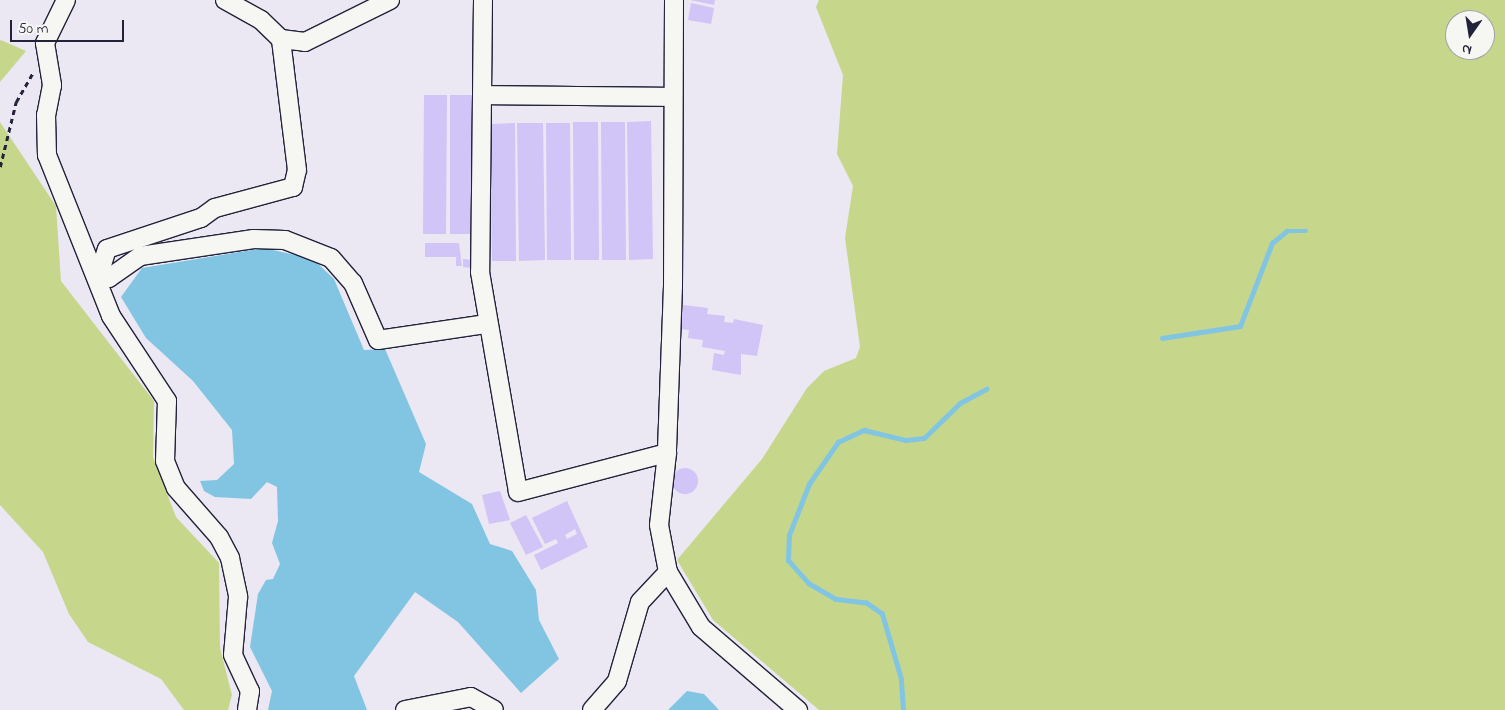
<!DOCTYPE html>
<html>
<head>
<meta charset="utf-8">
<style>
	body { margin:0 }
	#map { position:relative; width:1505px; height:710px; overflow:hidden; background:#ebe7f3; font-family:"Indie Flower",sans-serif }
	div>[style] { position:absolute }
	.green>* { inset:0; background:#c6d78b }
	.water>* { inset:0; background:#81c5e2 }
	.stream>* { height:4.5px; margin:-2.25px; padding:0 2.25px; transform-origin:2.25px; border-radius:2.25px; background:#81c5e2 }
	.building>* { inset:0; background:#d1c4f6 }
	.round { border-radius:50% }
	.path>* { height:2.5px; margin-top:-1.25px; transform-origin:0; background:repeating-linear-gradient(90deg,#22223b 0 5px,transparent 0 9px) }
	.roads { filter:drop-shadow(1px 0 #22223b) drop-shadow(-1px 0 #22223b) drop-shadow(0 1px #22223b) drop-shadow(0 -1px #22223b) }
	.minor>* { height:18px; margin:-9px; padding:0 9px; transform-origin:9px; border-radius:9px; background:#f6f6f2 }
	span { translate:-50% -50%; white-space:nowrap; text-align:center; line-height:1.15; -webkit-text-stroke:4px #f6f6f2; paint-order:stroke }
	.north { position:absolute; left:1445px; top:10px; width:50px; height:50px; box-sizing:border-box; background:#f6f6f2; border:1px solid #a1a1a9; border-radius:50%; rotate:193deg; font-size:14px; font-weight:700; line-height:20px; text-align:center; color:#22223b }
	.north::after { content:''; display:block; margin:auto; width:18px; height:22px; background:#22223b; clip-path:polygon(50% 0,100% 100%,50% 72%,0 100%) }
	.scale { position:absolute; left:10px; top:20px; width:114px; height:22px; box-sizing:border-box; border:2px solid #22223b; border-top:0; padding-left:6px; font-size:15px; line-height:18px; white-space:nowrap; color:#22223b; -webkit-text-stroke:4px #f6f6f2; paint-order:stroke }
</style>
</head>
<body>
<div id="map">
	<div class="green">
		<i style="clip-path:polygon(evenodd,819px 0,1505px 0,1505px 710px,819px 710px,713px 620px,677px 560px,762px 459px,807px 388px,824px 371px,856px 358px,860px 347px,845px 238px,853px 186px,837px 154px,843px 75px,816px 7px,819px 0,1455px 20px,1485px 20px,1485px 50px,1455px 50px,1455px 20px)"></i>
		<i style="clip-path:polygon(1px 40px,26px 51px,0 82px,0 41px)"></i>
		<i style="clip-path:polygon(0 122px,56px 206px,61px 281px,154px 401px,153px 457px,176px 517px,219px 563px,220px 648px,232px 695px,228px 710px,184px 710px,161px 679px,88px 642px,69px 614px,43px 552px,0 505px)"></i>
	</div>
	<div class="water">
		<i style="clip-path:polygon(264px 248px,313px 259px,334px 279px,364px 350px,385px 349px,426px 444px,419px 472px,472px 504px,490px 544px,512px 551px,536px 590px,539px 620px,559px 659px,521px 693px,458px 622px,415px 592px,354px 676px,367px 710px,268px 710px,272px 691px,250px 647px,258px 594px,266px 580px,273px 579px,280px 564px,272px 543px,278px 521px,277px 487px,267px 482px,251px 499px,215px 497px,204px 491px,200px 481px,217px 480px,234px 464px,232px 430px,193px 381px,146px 338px,121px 297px,142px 268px)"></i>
		<i style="clip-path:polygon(687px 691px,704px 694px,719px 710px,668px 710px)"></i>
	</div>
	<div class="stream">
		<i style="left:1162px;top:338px;width:79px;rotate:-8.7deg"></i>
		<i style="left:1240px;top:326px;width:89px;rotate:-68.9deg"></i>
		<i style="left:1272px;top:243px;width:19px;rotate:-39deg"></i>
		<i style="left:1287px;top:231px;width:19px"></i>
		<i style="left:903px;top:710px;width:31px;rotate:-94deg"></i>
		<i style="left:901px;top:679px;width:68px;rotate:-106.3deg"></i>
		<i style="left:882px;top:614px;width:19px;rotate:-145deg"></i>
		<i style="left:866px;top:603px;width:31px;rotate:-173deg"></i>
		<i style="left:835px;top:599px;width:30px;rotate:-150deg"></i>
		<i style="left:809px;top:584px;width:31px;rotate:-132deg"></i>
		<i style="left:788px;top:561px;width:26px;rotate:-88deg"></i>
		<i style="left:789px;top:535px;width:55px;rotate:-68.6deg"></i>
		<i style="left:809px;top:484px;width:51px;rotate:-55.4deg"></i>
		<i style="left:838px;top:442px;width:29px;rotate:-25deg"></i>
		<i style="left:864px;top:430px;width:43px;rotate:13.4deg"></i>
		<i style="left:906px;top:440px;width:18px;rotate:-6deg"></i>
		<i style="left:924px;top:438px;width:50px;rotate:-44.2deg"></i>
		<i style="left:960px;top:403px;width:30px;rotate:-28deg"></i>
	</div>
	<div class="building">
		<i style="clip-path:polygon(690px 0,715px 0,714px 5px)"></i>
		<i style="clip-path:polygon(691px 3px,714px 8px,711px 24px,688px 20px)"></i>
		<i style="clip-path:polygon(424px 95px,447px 95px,446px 234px,423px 234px)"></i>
		<i style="clip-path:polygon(450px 95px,474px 95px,474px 234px,450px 234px)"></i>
		<i style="clip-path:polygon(651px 121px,653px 259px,629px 260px,627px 122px)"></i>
		<i style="clip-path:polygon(573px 122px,598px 122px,599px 260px,574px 260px)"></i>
		<i style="clip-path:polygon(601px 122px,625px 122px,626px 260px,602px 260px)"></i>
		<i style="clip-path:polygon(515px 123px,516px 261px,492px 261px,490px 124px)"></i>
		<i style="clip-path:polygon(517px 123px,543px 123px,545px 260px,519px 261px)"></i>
		<i style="clip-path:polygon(546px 123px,570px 123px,571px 260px,547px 260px)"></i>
		<i style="clip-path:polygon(425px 243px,459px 243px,462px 266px,456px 266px,456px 257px,425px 257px)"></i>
		<i style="clip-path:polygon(463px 259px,473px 260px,473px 268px,463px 267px)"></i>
		<i style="clip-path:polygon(683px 305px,708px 308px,707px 314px,725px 316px,724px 322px,733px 323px,734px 319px,763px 325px,757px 356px,741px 354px,741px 375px,712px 370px,714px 353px,724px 355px,725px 351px,702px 347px,703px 340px,688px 338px,689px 330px,680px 329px)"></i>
		<i class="round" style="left:672px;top:468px;width:26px;height:26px"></i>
		<i style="clip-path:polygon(500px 491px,510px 520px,489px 524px,482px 495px)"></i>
		<i style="clip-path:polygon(evenodd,567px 501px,588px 547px,541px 570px,534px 555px,558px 543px,556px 539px,545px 544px,532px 518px,567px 501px,575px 529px,577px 534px,567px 539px,565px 535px,575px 529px)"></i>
		<i style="clip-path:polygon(526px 515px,543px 547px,526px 555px,510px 523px)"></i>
	</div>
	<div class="path">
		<i style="left:0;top:167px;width:67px;rotate:-76.2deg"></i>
		<i style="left:16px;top:102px;width:34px;rotate:-60deg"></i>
	</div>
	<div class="roads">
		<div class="minor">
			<i style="left:66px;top:0;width:48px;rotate:116deg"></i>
			<i style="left:45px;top:43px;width:43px;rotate:80.5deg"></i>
			<i style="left:52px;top:85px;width:31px;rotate:101deg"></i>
			<i style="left:46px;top:115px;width:40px;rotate:88.6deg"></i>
			<i style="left:47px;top:155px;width:173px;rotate:68.3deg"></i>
			<i style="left:111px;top:316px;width:102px;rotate:56.6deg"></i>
			<i style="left:167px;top:401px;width:60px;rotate:91.9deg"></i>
			<i style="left:165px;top:461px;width:29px;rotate:68deg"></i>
			<i style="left:176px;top:488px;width:65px;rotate:48.7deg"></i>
			<i style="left:219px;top:537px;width:24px;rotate:62deg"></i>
			<i style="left:230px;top:558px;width:40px;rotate:78deg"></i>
			<i style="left:238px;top:597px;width:58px;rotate:94.9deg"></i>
			<i style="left:233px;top:655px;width:40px;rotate:65deg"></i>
			<i style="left:250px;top:691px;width:19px;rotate:99deg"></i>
			<i style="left:225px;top:0;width:41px;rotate:29.1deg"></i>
			<i style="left:261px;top:20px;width:28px;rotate:44deg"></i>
			<i style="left:281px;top:39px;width:24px;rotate:7deg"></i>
			<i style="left:305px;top:42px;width:95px;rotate:-26.3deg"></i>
			<i style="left:483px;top:0;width:272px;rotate:90.6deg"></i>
			<i style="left:480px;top:272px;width:223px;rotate:80.2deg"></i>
			<i style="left:518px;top:492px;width:154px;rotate:-14.7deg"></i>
			<i style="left:674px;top:0;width:286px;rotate:90.2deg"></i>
			<i style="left:673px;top:286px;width:167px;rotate:92.1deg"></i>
			<i style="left:667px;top:453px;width:72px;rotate:96.3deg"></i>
			<i style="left:659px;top:525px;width:48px;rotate:79.2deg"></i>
			<i style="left:668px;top:572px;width:64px;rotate:59deg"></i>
			<i style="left:701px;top:627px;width:128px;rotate:40.6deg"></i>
			<i style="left:483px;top:95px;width:189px;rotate:0.6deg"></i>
			<i style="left:98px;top:278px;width:11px"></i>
			<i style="left:109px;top:278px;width:38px;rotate:-35deg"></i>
			<i style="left:140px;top:256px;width:115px;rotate:-8.5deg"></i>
			<i style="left:254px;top:239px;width:31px;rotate:2deg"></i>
			<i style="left:285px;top:240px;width:49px;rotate:21.4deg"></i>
			<i style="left:331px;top:258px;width:33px;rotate:49deg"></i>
			<i style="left:353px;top:283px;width:62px;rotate:66.3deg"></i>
			<i style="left:378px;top:340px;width:110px;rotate:-8.4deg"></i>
			<i style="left:98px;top:278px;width:30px;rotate:-73deg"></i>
			<i style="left:107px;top:249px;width:99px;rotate:-18.3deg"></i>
			<i style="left:201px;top:218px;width:17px;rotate:-36deg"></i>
			<i style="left:215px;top:208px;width:81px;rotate:-15.1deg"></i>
			<i style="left:293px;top:187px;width:17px;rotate:-77deg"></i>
			<i style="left:297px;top:170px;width:132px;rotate:-97deg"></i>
			<i style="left:405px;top:710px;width:67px;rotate:-11.1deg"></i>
			<i style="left:471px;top:697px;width:26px;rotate:29deg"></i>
			<i style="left:592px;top:710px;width:38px;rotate:-49deg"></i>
			<i style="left:617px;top:681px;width:82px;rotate:-73.8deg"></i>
			<i style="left:640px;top:602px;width:41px;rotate:-47deg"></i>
		</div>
	</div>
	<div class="north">N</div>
	<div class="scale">50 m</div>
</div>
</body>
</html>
